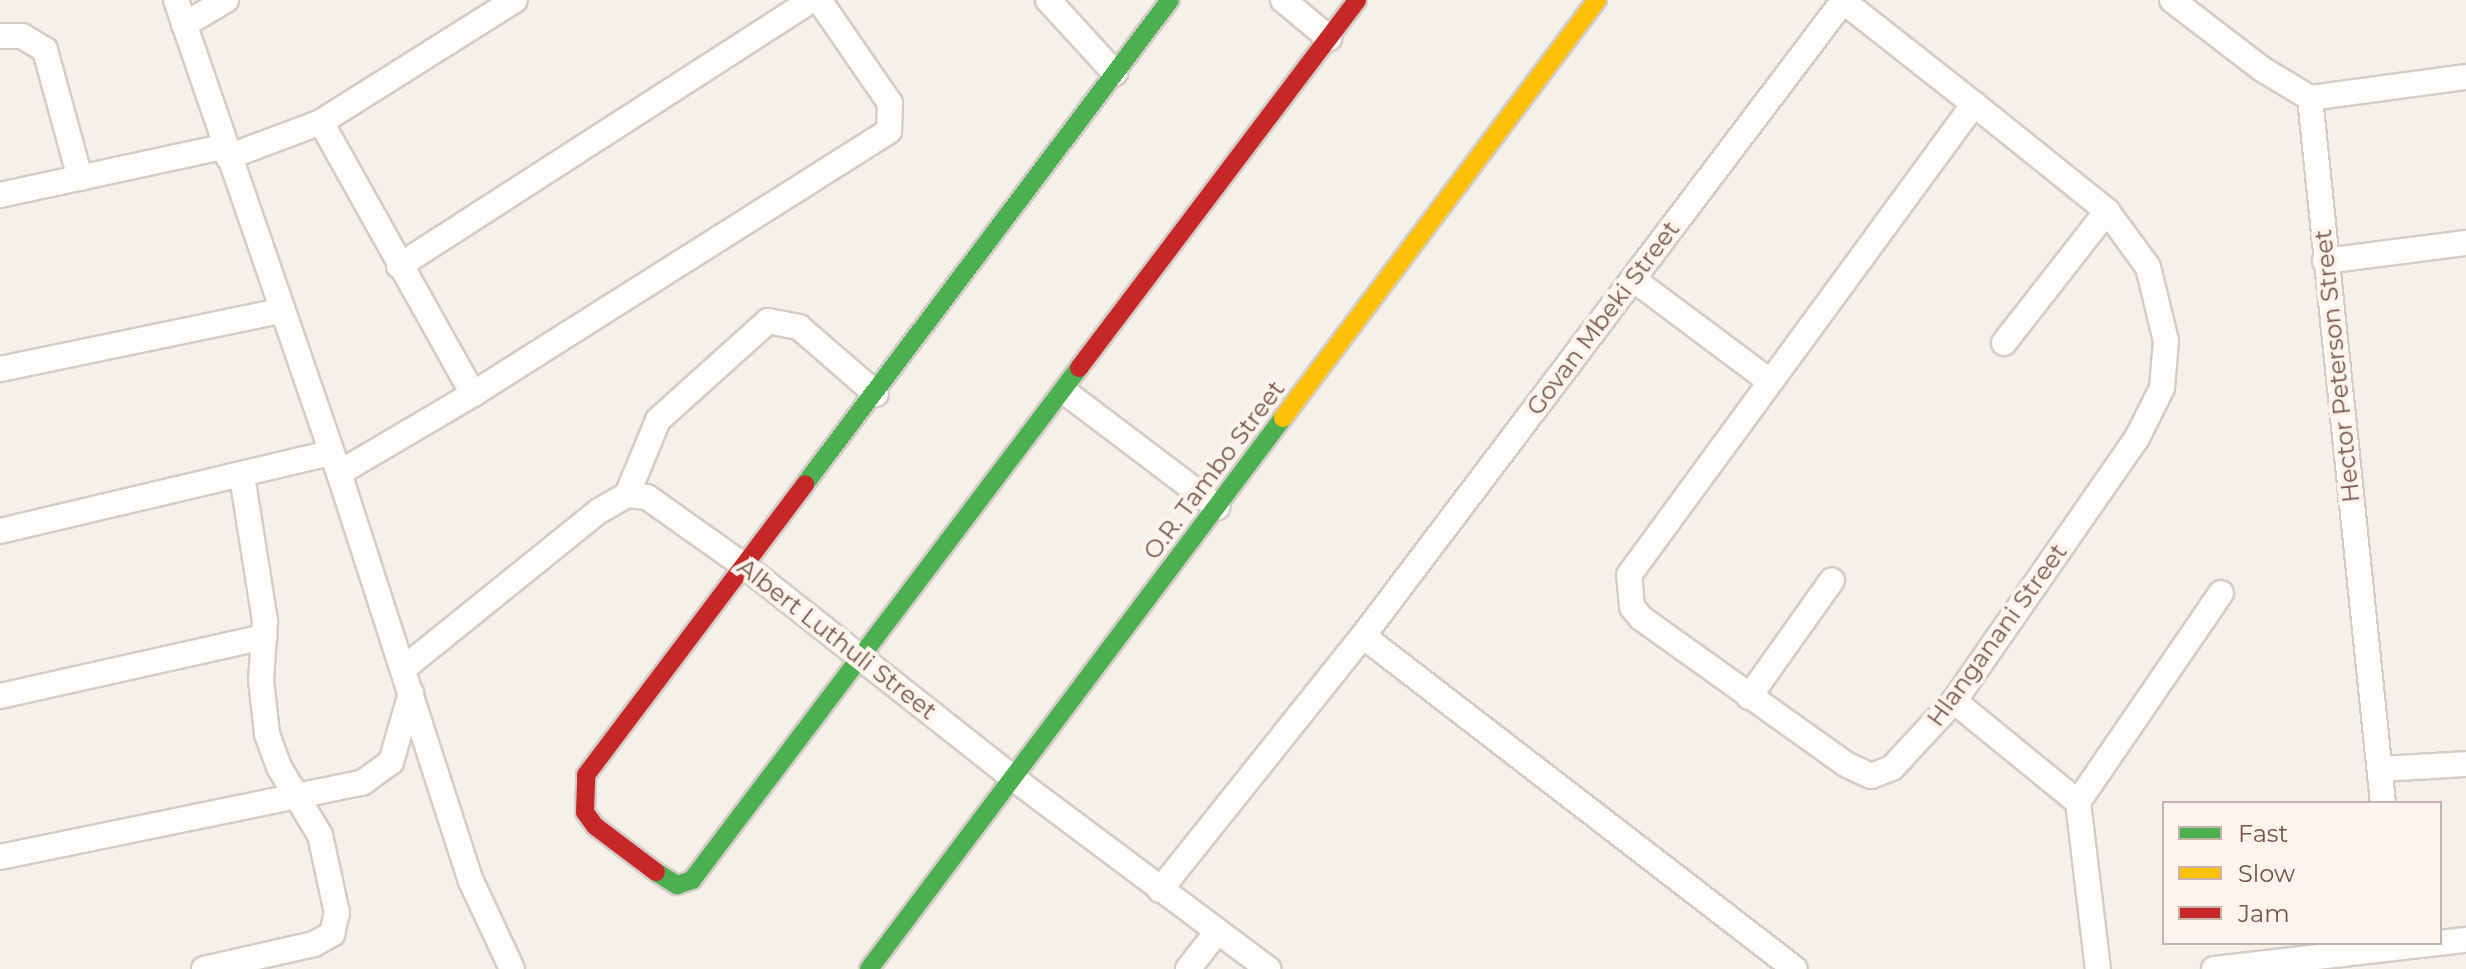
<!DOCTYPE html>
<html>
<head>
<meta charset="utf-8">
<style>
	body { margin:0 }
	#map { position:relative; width:2466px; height:969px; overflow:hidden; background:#f6f0ea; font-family:Montserrat,sans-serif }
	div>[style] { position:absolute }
	.roads { filter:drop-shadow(2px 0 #d4ccc7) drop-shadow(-2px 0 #d4ccc7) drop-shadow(0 2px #d4ccc7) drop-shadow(0 -2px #d4ccc7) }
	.street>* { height:24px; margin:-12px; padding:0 12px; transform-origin:12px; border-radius:12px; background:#fefdfc }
	.fast>* { height:18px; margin:-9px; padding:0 9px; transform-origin:9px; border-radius:9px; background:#4caf50 }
	.slow>* { height:18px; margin:-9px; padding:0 9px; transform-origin:9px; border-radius:9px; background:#ffc107 }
	.jam>* { height:18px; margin:-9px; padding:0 9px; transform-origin:9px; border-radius:9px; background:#c62828 }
	span { translate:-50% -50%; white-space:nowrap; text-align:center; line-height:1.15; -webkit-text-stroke:8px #fef4eb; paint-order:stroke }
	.street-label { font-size:24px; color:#73554b }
	.legend { position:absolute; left:2162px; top:801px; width:280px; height:144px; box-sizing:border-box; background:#fef4eb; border:2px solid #c6b4ab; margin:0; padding:10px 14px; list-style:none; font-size:24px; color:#73554b }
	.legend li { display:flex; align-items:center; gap:16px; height:40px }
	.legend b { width:40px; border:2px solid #c6b4ab }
</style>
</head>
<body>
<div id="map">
	<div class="roads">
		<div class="street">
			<i style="left:176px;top:0;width:500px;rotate:70.99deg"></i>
			<i style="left:339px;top:473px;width:429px;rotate:72.1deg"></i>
			<i style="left:471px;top:881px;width:97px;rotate:65deg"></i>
			<i style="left:1048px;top:0;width:99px;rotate:47.5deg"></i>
			<i style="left:1283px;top:0;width:60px;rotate:39.6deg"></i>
			<i style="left:2172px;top:0;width:113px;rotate:37.5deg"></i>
			<i style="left:2262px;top:69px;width:56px;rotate:31.1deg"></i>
			<i style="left:2310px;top:98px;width:709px;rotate:84.09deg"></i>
			<i style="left:1843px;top:1px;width:167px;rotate:38.2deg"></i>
			<i style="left:1974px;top:104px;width:171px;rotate:38.8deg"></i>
			<i style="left:2107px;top:211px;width:69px;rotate:53.8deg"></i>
			<i style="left:2148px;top:267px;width:76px;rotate:76.3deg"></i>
			<i style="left:2166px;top:341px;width:47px;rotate:94.9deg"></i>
			<i style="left:2162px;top:388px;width:56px;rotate:116.6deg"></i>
			<i style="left:2137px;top:438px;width:320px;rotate:124.8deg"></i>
			<i style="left:1954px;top:701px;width:91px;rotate:132.8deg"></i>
			<i style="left:1892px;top:768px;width:22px;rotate:159deg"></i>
			<i style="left:1871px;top:776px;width:26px;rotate:-155deg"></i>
			<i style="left:1847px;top:765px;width:253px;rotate:-144.5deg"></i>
			<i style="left:1641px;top:618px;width:14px;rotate:-129deg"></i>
			<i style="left:1632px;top:607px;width:32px;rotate:-95deg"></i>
			<i style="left:1629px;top:575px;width:584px;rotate:-53.78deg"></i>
			<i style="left:184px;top:25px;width:49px;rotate:-30.8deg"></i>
			<i style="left:0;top:36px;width:22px"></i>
			<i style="left:22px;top:36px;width:27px;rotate:31deg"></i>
			<i style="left:45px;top:50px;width:133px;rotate:74.7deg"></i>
			<i style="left:2310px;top:98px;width:157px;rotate:-7.7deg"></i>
			<i style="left:321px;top:122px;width:312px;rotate:60.8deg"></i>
			<i style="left:228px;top:157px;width:99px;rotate:-20.6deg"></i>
			<i style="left:321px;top:122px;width:229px;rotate:-32.2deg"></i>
			<i style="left:0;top:195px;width:231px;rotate:-12.2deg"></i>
			<i style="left:2325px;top:261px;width:142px;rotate:-7.3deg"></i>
			<i style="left:399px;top:266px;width:490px;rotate:-32.8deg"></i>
			<i style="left:1633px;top:279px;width:169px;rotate:36.8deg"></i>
			<i style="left:2004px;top:343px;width:167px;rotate:-52deg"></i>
			<i style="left:0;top:369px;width:286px;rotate:-11.7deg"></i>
			<i style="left:1065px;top:392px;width:191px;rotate:37.1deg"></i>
			<i style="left:339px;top:473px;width:156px;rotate:-30.5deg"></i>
			<i style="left:473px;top:394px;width:492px;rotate:-32.3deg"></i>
			<i style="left:889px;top:131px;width:28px;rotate:-88deg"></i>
			<i style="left:890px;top:103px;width:125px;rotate:-124.6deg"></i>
			<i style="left:627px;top:495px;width:81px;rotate:-67.5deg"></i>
			<i style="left:658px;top:420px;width:148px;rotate:-42deg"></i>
			<i style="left:768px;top:321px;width:32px;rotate:11deg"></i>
			<i style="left:799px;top:327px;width:102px;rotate:41deg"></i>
			<i style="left:0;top:531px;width:340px;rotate:-13.3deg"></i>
			<i style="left:1363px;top:636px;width:545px;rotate:37.63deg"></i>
			<i style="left:403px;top:669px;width:252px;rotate:-38.9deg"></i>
			<i style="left:599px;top:511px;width:32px;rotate:-30deg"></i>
			<i style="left:627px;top:495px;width:20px;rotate:6deg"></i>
			<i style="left:647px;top:497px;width:121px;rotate:35.3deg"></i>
			<i style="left:746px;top:567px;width:340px;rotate:38.3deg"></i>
			<i style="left:1013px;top:778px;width:319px;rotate:36.8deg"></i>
			<i style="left:0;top:696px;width:271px;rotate:-12.6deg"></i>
			<i style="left:1749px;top:697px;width:143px;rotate:-54.6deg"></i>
			<i style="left:1954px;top:701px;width:160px;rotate:39.2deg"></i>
			<i style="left:2078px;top:802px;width:168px;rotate:83.2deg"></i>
			<i style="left:2380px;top:769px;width:86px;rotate:-3.3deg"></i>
			<i style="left:2078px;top:802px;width:253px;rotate:-55.6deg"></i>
			<i style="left:0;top:857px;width:369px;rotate:-11.6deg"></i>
			<i style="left:362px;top:783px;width:36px;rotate:-36deg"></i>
			<i style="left:391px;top:762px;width:72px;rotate:-73.8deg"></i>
			<i style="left:1160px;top:890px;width:325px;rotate:-51.4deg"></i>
			<i style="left:1363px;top:636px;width:797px;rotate:-52.9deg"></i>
			<i style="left:204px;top:969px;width:113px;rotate:-12.8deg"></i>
			<i style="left:314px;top:944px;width:21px;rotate:-29deg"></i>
			<i style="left:332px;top:934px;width:22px;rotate:-77deg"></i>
			<i style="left:337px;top:913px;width:80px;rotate:-102.3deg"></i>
			<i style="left:320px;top:835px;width:79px;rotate:-121.1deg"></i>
			<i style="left:279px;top:767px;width:35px;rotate:-110deg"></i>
			<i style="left:267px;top:734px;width:54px;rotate:-96.3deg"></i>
			<i style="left:261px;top:680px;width:59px;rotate:-86.1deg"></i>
			<i style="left:265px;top:621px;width:147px;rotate:-99deg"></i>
			<i style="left:1188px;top:969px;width:47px;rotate:-51.9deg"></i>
			<i style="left:2214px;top:969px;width:254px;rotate:-6.6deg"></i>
		</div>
		<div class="fast">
			<i style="left:805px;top:484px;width:606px;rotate:-52.98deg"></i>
			<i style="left:656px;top:872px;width:25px;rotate:32deg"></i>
			<i style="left:677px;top:885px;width:16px;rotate:-18deg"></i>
			<i style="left:692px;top:880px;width:642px;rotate:-52.92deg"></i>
			<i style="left:869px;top:969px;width:689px;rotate:-53.08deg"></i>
		</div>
		<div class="slow">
			<i style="left:1283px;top:418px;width:523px;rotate:-53.09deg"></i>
		</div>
		<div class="jam">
			<i style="left:1079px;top:368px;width:461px;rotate:-52.9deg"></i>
			<i style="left:656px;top:872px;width:76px;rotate:-143deg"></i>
			<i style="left:595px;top:826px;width:17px;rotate:-126deg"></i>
			<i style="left:585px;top:812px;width:37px;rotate:-88deg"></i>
			<i style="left:586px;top:775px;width:364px;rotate:-53deg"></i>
		</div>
	</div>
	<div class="street-label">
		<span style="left:1603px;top:318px;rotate:-53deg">Govan Mbeki Street</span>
		<span style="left:2337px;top:366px;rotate:-96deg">Hector Peterson Street</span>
		<span style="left:1214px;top:470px;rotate:-53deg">O.R. Tambo Street</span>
		<span style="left:1997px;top:635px;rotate:-54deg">Hlanganani Street</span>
		<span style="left:837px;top:639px;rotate:38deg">Albert Luthuli Street</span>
	</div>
	<ul class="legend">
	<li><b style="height:10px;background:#4caf50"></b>Fast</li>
	<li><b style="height:10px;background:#ffc107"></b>Slow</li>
	<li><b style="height:10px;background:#c62828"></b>Jam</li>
	</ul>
</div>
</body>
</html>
